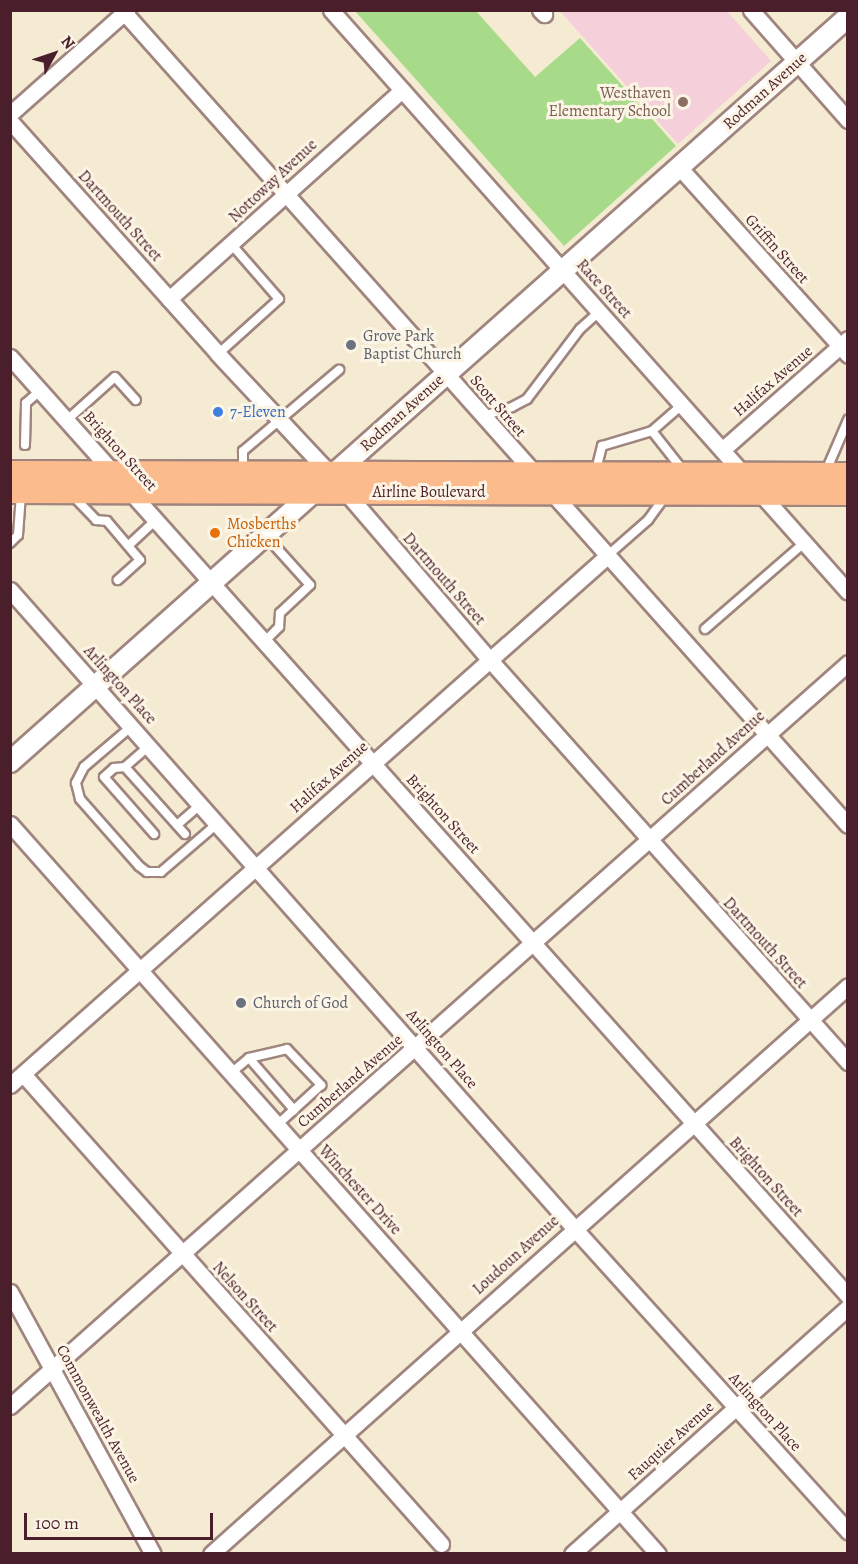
<!DOCTYPE html>
<html>
<head>
<meta charset="utf-8">
<style>
	body { margin:0 }
	#map { position:relative; width:858px; height:1564px; overflow:hidden; background:#f5ebd3; font-family:Alegreya,serif }
	div>[style] { position:absolute }
	.built>* { inset:0; background:#f5cfda }
	.green>* { inset:0; background:#a7da89 }
	.roads { filter:drop-shadow(2px 0 #a0857f) drop-shadow(-2px 0 #a0857f) drop-shadow(0 2px #a0857f) drop-shadow(0 -2px #a0857f) }
	.service>* { height:8px; margin:-4px; padding:0 4px; transform-origin:4px; border-radius:4px; background:#fff }
	.minor>* { height:15px; margin:-7.5px; padding:0 7.5px; transform-origin:7.5px; border-radius:7.5px; background:#fff }
	.tertiary>* { height:20px; margin:-10px; padding:0 10px; transform-origin:10px; border-radius:10px; background:#fff }
	.primary>* { height:24px; margin:-12px; padding:0 12px; transform-origin:12px; border-radius:12px; background:#fbbb8c }
	.dots>* { width:16px; height:16px; translate:-50% -50%; box-sizing:border-box; border:3px solid #fcf5e5; border-radius:50% }
	span { translate:-50% -50%; white-space:nowrap; text-align:center; line-height:1.15; -webkit-text-stroke:6px #fcf5e5; paint-order:stroke }
	.street-label { font-size:16px; color:#4a1f2b }
	.education-label { font-size:16px; color:#785e54 }
	.right { translate:-100% -50%; text-align:right }
	.worship-label { font-size:16px; color:#5b616d }
	.left { translate:0 -50%; text-align:left }
	.shop-label { font-size:16px; color:#366cbe }
	.food-label { font-size:16px; color:#c56008 }
	.frame { position:absolute; inset:0; border:12px solid #4a1f2b; pointer-events:none }
	.north { position:absolute; left:24px; top:24px; width:60px; height:60px; -webkit-text-stroke:4px #fcf5e5; paint-order:stroke; rotate:50deg; font-size:16px; font-weight:700; line-height:24px; text-align:center; color:#4a1f2b }
	.north::after { content:''; display:block; margin:auto; width:21px; height:27px; background:#4a1f2b; clip-path:polygon(50% 0,100% 100%,50% 72%,0 100%) }
	.scale { position:absolute; left:24px; top:1513px; width:189px; height:27px; box-sizing:border-box; border:3px solid #4a1f2b; border-top:0; padding-left:8px; font-size:18px; line-height:21px; white-space:nowrap; color:#4a1f2b; -webkit-text-stroke:4px #fcf5e5; paint-order:stroke }
</style>
</head>
<body>
<div id="map">
	<div class="built">
		<i style="clip-path:polygon(560px 11px,727px 11px,771px 61px,678px 144px)"></i>
	</div>
	<div class="green">
		<i style="clip-path:polygon(355px 11px,476px 11px,535px 77px,580px 38px,676px 146px,564px 246px)"></i>
	</div>
	<div class="roads">
		<div class="service">
			<i style="left:218px;top:354px;width:82px;rotate:-42deg"></i>
			<i style="left:279px;top:299px;width:73px;rotate:-131.1deg"></i>
			<i style="left:483px;top:416px;width:30px;rotate:-17deg"></i>
			<i style="left:512px;top:407px;width:17px;rotate:-28deg"></i>
			<i style="left:527px;top:399px;width:88px;rotate:-52.9deg"></i>
			<i style="left:580px;top:329px;width:27px;rotate:-42deg"></i>
			<i style="left:67px;top:420px;width:64px;rotate:-41.9deg"></i>
			<i style="left:115px;top:377px;width:31px;rotate:48deg"></i>
			<i style="left:652px;top:431px;width:40px;rotate:-41deg"></i>
			<i style="left:25px;top:445px;width:42px;rotate:-88.6deg"></i>
			<i style="left:26px;top:403px;width:20px;rotate:-41deg"></i>
			<i style="left:596px;top:470px;width:25px;rotate:-76deg"></i>
			<i style="left:602px;top:446px;width:52px;rotate:-16.7deg"></i>
			<i style="left:652px;top:431px;width:48px;rotate:51.7deg"></i>
			<i style="left:826px;top:471px;width:56px;rotate:-66.7deg"></i>
			<i style="left:243px;top:472px;width:21px;rotate:-90deg"></i>
			<i style="left:243px;top:451px;width:126px;rotate:-40.2deg"></i>
			<i style="left:74px;top:497px;width:32px;rotate:46deg"></i>
			<i style="left:96px;top:520px;width:11px;rotate:5deg"></i>
			<i style="left:107px;top:521px;width:51px;rotate:49.8deg"></i>
			<i style="left:140px;top:560px;width:30px;rotate:138deg"></i>
			<i style="left:10px;top:543px;width:11px;rotate:-45deg"></i>
			<i style="left:18px;top:535px;width:41px;rotate:-85.8deg"></i>
			<i style="left:129px;top:545px;width:37px;rotate:-43deg"></i>
			<i style="left:607px;top:556px;width:55px;rotate:-41.3deg"></i>
			<i style="left:648px;top:520px;width:27px;rotate:-54deg"></i>
			<i style="left:705px;top:629px;width:131px;rotate:-41deg"></i>
			<i style="left:265px;top:641px;width:20px;rotate:-45deg"></i>
			<i style="left:279px;top:627px;width:14px;rotate:-86deg"></i>
			<i style="left:280px;top:613px;width:41px;rotate:-43deg"></i>
			<i style="left:310px;top:585px;width:67px;rotate:-132deg"></i>
			<i style="left:132px;top:726px;width:63px;rotate:139.5deg"></i>
			<i style="left:84px;top:767px;width:18px;rotate:117deg"></i>
			<i style="left:76px;top:783px;width:16px;rotate:76deg"></i>
			<i style="left:80px;top:799px;width:89px;rotate:48.6deg"></i>
			<i style="left:139px;top:866px;width:10px;rotate:37deg"></i>
			<i style="left:147px;top:872px;width:14px"></i>
			<i style="left:161px;top:872px;width:75px;rotate:-40.7deg"></i>
			<i style="left:149px;top:746px;width:32px;rotate:139deg"></i>
			<i style="left:125px;top:767px;width:90px;rotate:48.2deg"></i>
			<i style="left:125px;top:767px;width:11px;rotate:175deg"></i>
			<i style="left:114px;top:768px;width:13px;rotate:138deg"></i>
			<i style="left:104px;top:777px;width:76px;rotate:48.7deg"></i>
			<i style="left:177px;top:825px;width:32px;rotate:-41deg"></i>
			<i style="left:249px;top:1058px;width:69px;rotate:49.1deg"></i>
			<i style="left:231px;top:1073px;width:23px;rotate:-40deg"></i>
			<i style="left:249px;top:1058px;width:39px;rotate:-13deg"></i>
			<i style="left:287px;top:1049px;width:50px;rotate:46.6deg"></i>
			<i style="left:321px;top:1085px;width:59px;rotate:137.7deg"></i>
		</div>
		<div class="minor">
			<i style="left:122px;top:10px;width:1091px;rotate:48.31deg"></i>
			<i style="left:331px;top:10px;width:778px;rotate:48.38deg"></i>
			<i style="left:540px;top:10px;width:6px;rotate:45deg"></i>
			<i style="left:751px;top:10px;width:147px;rotate:48.6deg"></i>
			<i style="left:10px;top:114px;width:157px;rotate:-41.6deg"></i>
			<i style="left:10px;top:121px;width:312px;rotate:48.2deg"></i>
			<i style="left:218px;top:354px;width:167px;rotate:46.9deg"></i>
			<i style="left:332px;top:476px;width:241px;rotate:49.4deg"></i>
			<i style="left:489px;top:659px;width:540px;rotate:48.3deg"></i>
			<i style="left:679px;top:167px;width:253px;rotate:48deg"></i>
			<i style="left:169px;top:299px;width:313px;rotate:-41.9deg"></i>
			<i style="left:10px;top:357px;width:1259px;rotate:48.25deg"></i>
			<i style="left:722px;top:450px;width:168px;rotate:-41.4deg"></i>
			<i style="left:10px;top:590px;width:852px;rotate:48.52deg"></i>
			<i style="left:574px;top:1228px;width:409px;rotate:47.9deg"></i>
			<i style="left:10px;top:824px;width:976px;rotate:48.41deg"></i>
			<i style="left:23px;top:1074px;width:629px;rotate:48.35deg"></i>
			<i style="left:10px;top:1085px;width:798px;rotate:-41.54deg"></i>
			<i style="left:10px;top:1292px;width:298px;rotate:61.4deg"></i>
			<i style="left:10px;top:1406px;width:1120px;rotate:-41.56deg"></i>
			<i style="left:211px;top:1554px;width:853px;rotate:-41.72deg"></i>
			<i style="left:572px;top:1554px;width:370px;rotate:-41.8deg"></i>
		</div>
		<div class="tertiary">
			<i style="left:10px;top:762px;width:1121px;rotate:-41.64deg"></i>
		</div>
		<div class="primary">
			<i style="left:10px;top:473px;width:838px;rotate:0.14deg"></i>
			<i style="left:10px;top:491px;width:838px;rotate:0.14deg"></i>
		</div>
	</div>
	<div class="dots">
		<i style="left:683px;top:102px;background:#8d6e63"></i>
		<i style="left:351px;top:345px;background:#6b7280"></i>
		<i style="left:218px;top:412px;background:#3f7fe0"></i>
		<i style="left:215px;top:533px;background:#e8710a"></i>
		<i style="left:241px;top:1003px;background:#6b7280"></i>
	</div>
	<div class="street-label">
		<span style="left:765px;top:91px;rotate:-42deg">Rodman Avenue</span>
		<span style="left:273px;top:181px;rotate:-43deg">Nottoway Avenue</span>
		<span style="left:120px;top:216px;rotate:48deg">Dartmouth Street</span>
		<span style="left:777px;top:249px;rotate:48deg">Griffin Street</span>
		<span style="left:604px;top:289px;rotate:48deg">Race Street</span>
		<span style="left:773px;top:381px;rotate:-41deg">Halifax Avenue</span>
		<span style="left:498px;top:406px;rotate:49deg">Scott Street</span>
		<span style="left:402px;top:413px;rotate:-42deg">Rodman Avenue</span>
		<span style="left:120px;top:451px;rotate:48deg">Brighton Street</span>
		<span style="left:429px;top:492px">Airline Boulevard</span>
		<span style="left:444px;top:579px;rotate:49deg">Dartmouth Street</span>
		<span style="left:120px;top:685px;rotate:48deg">Arlington Place</span>
		<span style="left:713px;top:758px;rotate:-42deg">Cumberland Avenue</span>
		<span style="left:329px;top:777px;rotate:-42deg">Halifax Avenue</span>
		<span style="left:443px;top:814px;rotate:48deg">Brighton Street</span>
		<span style="left:765px;top:943px;rotate:48deg">Dartmouth Street</span>
		<span style="left:442px;top:1049px;rotate:49deg">Arlington Place</span>
		<span style="left:350px;top:1081px;rotate:-41deg">Cumberland Avenue</span>
		<span style="left:766px;top:1177px;rotate:48deg">Brighton Street</span>
		<span style="left:360px;top:1190px;rotate:48deg">Winchester Drive</span>
		<span style="left:516px;top:1255px;rotate:-42deg">Loudoun Avenue</span>
		<span style="left:245px;top:1297px;rotate:48deg">Nelson Street</span>
		<span style="left:765px;top:1412px;rotate:48deg">Arlington Place</span>
		<span style="left:98px;top:1414px;rotate:61deg">Commonwealth Avenue</span>
		<span style="left:671px;top:1441px;rotate:-42deg">Fauquier Avenue</span>
	</div>
	<div class="education-label">
		<span class="right" style="left:671px;top:102px">Westhaven<br>Elementary School</span>
	</div>
	<div class="worship-label">
		<span class="left" style="left:363px;top:345px">Grove Park<br>Baptist Church</span>
		<span class="left" style="left:253px;top:1003px">Church of God</span>
	</div>
	<div class="shop-label">
		<span class="left" style="left:230px;top:412px">7-Eleven</span>
	</div>
	<div class="food-label">
		<span class="left" style="left:227px;top:533px">Mosberths<br>Chicken</span>
	</div>
	<div class="frame"></div>
	<div class="north">N</div>
	<div class="scale">100 m</div>
</div>
</body>
</html>
